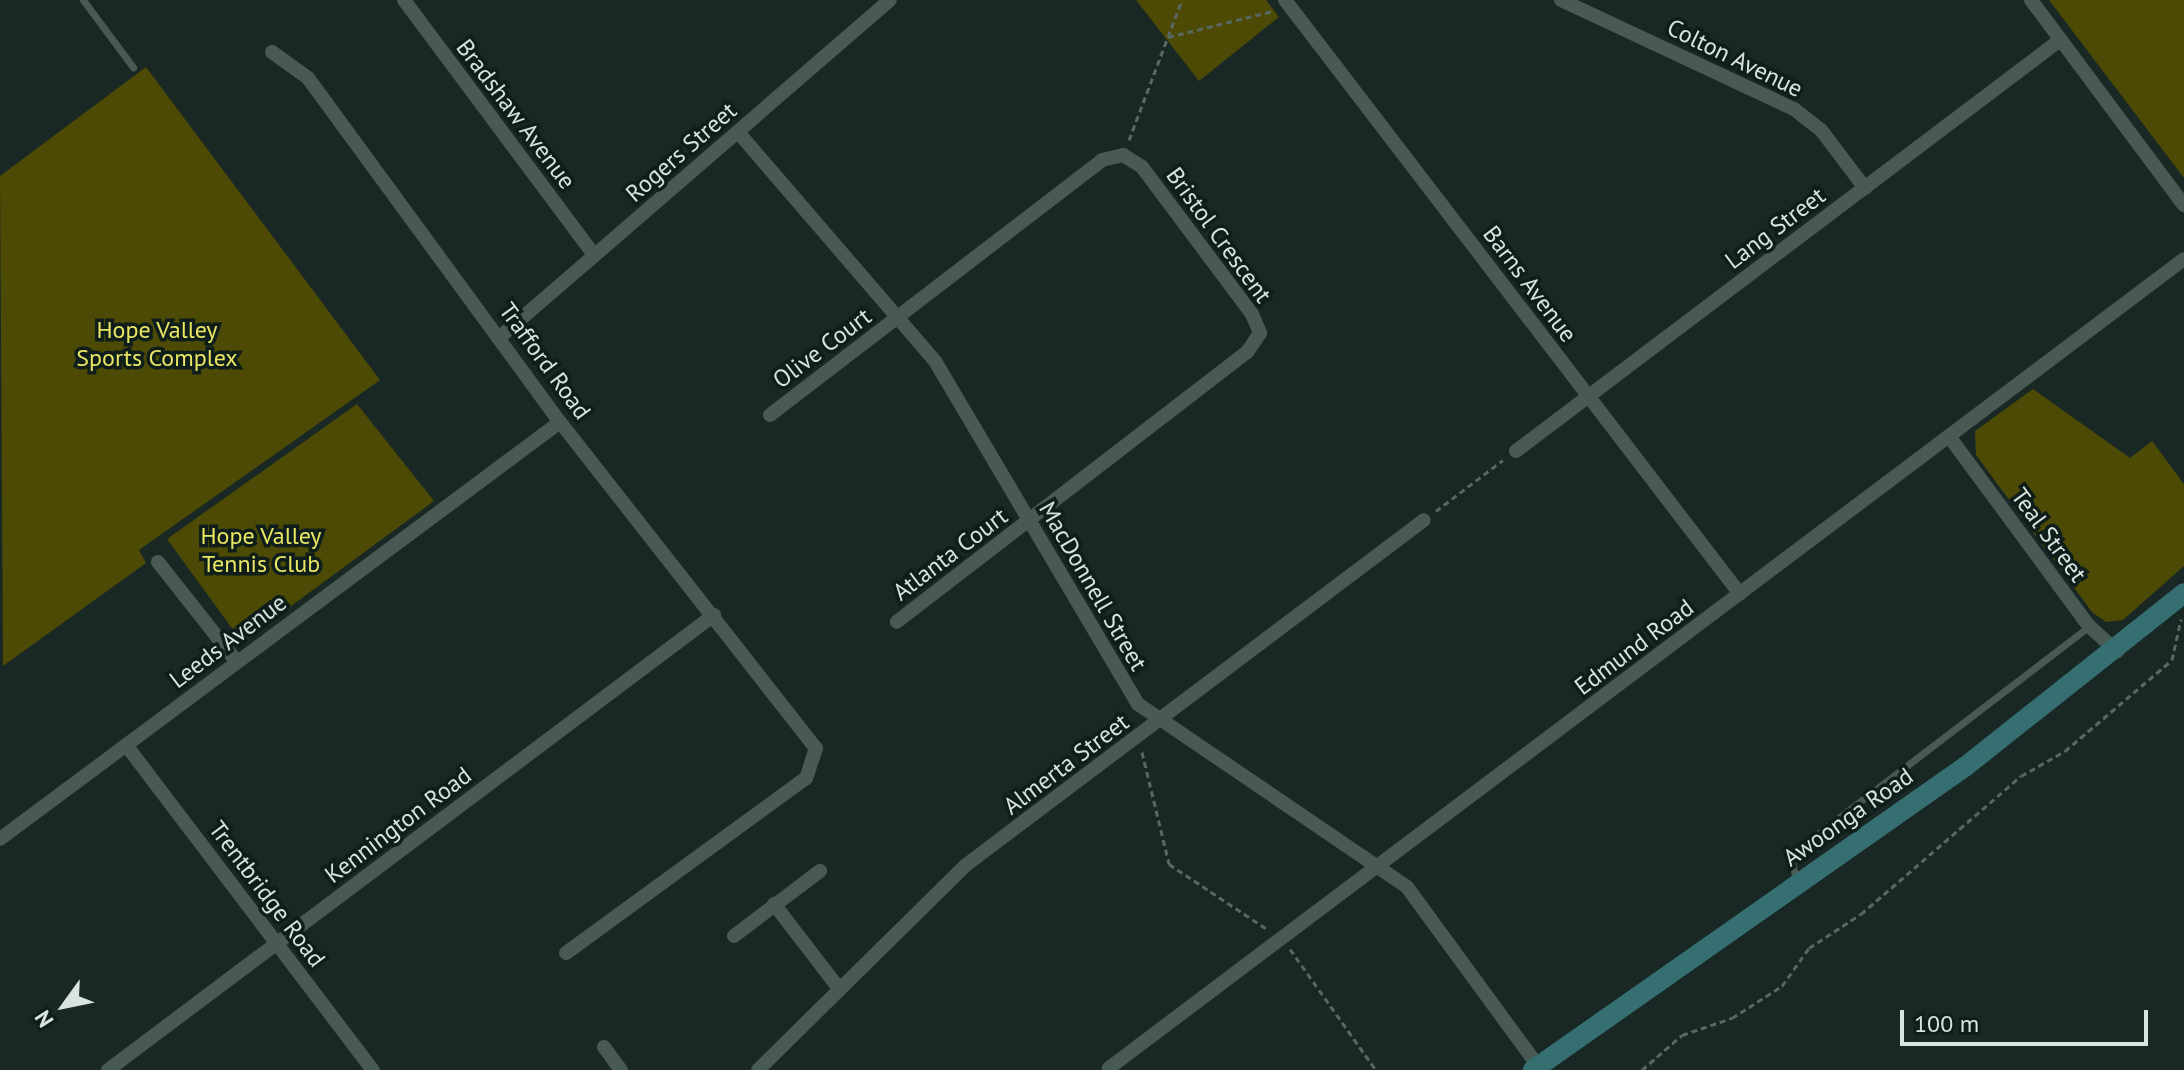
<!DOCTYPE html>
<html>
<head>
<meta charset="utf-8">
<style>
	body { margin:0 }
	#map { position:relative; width:2184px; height:1070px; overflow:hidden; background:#192824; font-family:"PT Sans",sans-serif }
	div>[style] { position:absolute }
	.green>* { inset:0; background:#4c4a05 }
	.path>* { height:3px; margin-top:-1.5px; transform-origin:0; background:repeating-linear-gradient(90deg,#596763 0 6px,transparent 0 10px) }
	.service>* { height:7px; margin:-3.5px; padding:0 3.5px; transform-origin:3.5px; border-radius:3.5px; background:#495a55 }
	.minor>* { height:14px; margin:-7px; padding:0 7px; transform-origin:7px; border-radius:7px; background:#495a55 }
	.secondary>* { height:20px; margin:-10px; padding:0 10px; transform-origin:10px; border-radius:10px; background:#356f72 }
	span { translate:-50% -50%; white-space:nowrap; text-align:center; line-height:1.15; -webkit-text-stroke:7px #0f1e1a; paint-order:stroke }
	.street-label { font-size:24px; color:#d9e3e0 }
	.park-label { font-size:24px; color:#e8e663 }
	.north { position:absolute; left:24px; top:966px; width:80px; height:80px; -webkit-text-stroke:6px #0f1e1a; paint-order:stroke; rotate:237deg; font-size:22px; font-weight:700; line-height:32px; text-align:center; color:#d9e3e0 }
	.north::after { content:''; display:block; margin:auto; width:28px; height:36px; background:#d9e3e0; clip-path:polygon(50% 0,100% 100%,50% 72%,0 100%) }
	.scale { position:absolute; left:1900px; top:1010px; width:248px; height:36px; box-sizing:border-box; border:4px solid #d9e3e0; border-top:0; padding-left:10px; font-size:24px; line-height:28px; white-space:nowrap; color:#d9e3e0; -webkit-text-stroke:6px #0f1e1a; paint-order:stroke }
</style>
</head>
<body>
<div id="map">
	<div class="green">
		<i style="clip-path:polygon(1136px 0,1266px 0,1279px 17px,1199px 81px)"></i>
		<i style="clip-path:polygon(2049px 0,2184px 0,2184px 178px)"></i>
		<i style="clip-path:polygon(146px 67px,380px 380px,139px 550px,146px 563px,3px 666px,0 176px)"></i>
		<i style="clip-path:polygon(2033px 389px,2130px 458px,2152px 441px,2184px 484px,2184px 566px,2123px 620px,2106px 622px,2092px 612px,1976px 455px,1975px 431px)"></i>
		<i style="clip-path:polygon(357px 404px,434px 501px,242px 642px,167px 539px)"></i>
	</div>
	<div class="path">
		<i style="left:1168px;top:37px;width:108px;rotate:-13.9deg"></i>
		<i style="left:1129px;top:140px;width:150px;rotate:-69.3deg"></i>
		<i style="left:1436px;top:511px;width:84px;rotate:-37.3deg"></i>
		<i style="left:1142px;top:752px;width:115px;rotate:76.4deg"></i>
		<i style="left:1169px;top:864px;width:118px;rotate:33.6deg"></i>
		<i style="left:1290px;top:949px;width:148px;rotate:54.6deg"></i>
		<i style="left:1642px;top:1070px;width:53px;rotate:-41.2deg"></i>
		<i style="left:1682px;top:1035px;width:53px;rotate:-18.8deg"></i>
		<i style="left:1732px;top:1018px;width:59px;rotate:-32.6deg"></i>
		<i style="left:1782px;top:986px;width:47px;rotate:-54.6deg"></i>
		<i style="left:1809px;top:948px;width:62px;rotate:-33.2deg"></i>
		<i style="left:1861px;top:914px;width:211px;rotate:-40.8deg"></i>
		<i style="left:2021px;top:776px;width:51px;rotate:-29.6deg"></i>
		<i style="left:2065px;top:751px;width:140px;rotate:-40.4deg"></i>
		<i style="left:2172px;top:660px;width:42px;rotate:-77.6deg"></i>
	</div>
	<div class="service">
		<i style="left:83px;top:0;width:84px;rotate:53.3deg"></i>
		<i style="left:1797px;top:882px;width:28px;rotate:-105deg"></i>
		<i style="left:1790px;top:855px;width:377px;rotate:-37.4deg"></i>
	</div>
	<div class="minor">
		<i style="left:404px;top:0;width:318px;rotate:53.3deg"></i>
		<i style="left:1285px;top:0;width:748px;rotate:52.55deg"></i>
		<i style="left:1561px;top:0;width:257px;rotate:25.1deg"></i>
		<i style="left:1794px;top:109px;width:34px;rotate:38deg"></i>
		<i style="left:1821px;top:130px;width:73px;rotate:52.8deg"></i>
		<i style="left:2031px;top:0;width:256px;rotate:53.3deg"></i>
		<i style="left:272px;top:52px;width:44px;rotate:35.8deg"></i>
		<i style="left:308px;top:78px;width:426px;rotate:53.8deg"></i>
		<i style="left:560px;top:422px;width:415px;rotate:51.9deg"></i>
		<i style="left:816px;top:748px;width:32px;rotate:108deg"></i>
		<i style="left:806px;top:778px;width:297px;rotate:143.9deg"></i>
		<i style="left:738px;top:132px;width:302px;rotate:49.3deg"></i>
		<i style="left:935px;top:361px;width:399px;rotate:59.4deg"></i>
		<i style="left:1138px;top:704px;width:325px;rotate:34.2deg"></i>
		<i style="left:1407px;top:887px;width:222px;rotate:53.8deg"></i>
		<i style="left:500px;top:337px;width:515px;rotate:-40.83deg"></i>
		<i style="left:770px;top:415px;width:419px;rotate:-37.5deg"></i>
		<i style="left:1102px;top:160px;width:22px;rotate:-13deg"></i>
		<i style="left:1123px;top:155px;width:22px;rotate:32deg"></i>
		<i style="left:1142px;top:167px;width:184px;rotate:53.2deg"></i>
		<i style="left:1252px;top:314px;width:21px;rotate:67deg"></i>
		<i style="left:1260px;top:333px;width:23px;rotate:124deg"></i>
		<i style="left:1247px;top:352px;width:442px;rotate:142.4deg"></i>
		<i style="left:1951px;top:439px;width:232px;rotate:53.6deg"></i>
		<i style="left:2089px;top:626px;width:38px;rotate:42deg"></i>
		<i style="left:1516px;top:451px;width:682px;rotate:-37.07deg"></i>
		<i style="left:158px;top:562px;width:127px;rotate:51.7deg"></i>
		<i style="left:126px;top:745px;width:408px;rotate:52.8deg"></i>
		<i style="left:0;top:839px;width:698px;rotate:-36.67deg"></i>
		<i style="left:774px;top:904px;width:105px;rotate:52.4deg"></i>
		<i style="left:734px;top:936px;width:108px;rotate:-37.1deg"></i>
		<i style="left:604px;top:1047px;width:29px;rotate:54deg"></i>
		<i style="left:1109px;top:1068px;width:1345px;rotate:-36.96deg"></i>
		<i style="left:108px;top:1070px;width:758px;rotate:-36.9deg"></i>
		<i style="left:758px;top:1070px;width:292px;rotate:-44.6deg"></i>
		<i style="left:966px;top:865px;width:573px;rotate:-36.99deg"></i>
	</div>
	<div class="secondary">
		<i style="left:1533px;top:1070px;width:529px;rotate:-35.07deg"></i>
		<i style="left:1966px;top:766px;width:278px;rotate:-38.4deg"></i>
	</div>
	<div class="street-label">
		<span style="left:1735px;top:58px;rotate:26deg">Colton Avenue</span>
		<span style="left:516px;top:114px;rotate:53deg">Bradshaw Avenue</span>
		<span style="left:681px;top:152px;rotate:-41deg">Rogers Street</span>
		<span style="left:1775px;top:228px;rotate:-37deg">Lang Street</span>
		<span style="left:1219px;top:235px;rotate:54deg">Bristol Crescent</span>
		<span style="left:1530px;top:284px;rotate:53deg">Barns Avenue</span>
		<span style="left:822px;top:348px;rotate:-37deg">Olive Court</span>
		<span style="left:545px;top:361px;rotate:54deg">Trafford Road</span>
		<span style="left:2049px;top:535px;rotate:54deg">Teal Street</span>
		<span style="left:950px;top:554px;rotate:-37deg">Atlanta Court</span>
		<span style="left:1093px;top:586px;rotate:60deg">MacDonnell Street</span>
		<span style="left:228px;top:641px;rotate:-37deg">Leeds Avenue</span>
		<span style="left:1634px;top:647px;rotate:-37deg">Edmund Road</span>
		<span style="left:1066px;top:764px;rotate:-37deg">Almerta Street</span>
		<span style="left:1848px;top:817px;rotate:-35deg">Awoonga Road</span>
		<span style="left:398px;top:825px;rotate:-37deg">Kennington Road</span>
		<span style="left:267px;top:894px;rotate:53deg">Trentbridge Road</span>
	</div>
	<div class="park-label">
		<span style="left:157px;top:344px">Hope Valley<br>Sports Complex</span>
		<span style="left:261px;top:550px">Hope Valley<br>Tennis Club</span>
	</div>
	<div class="north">N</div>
	<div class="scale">100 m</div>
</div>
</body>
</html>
